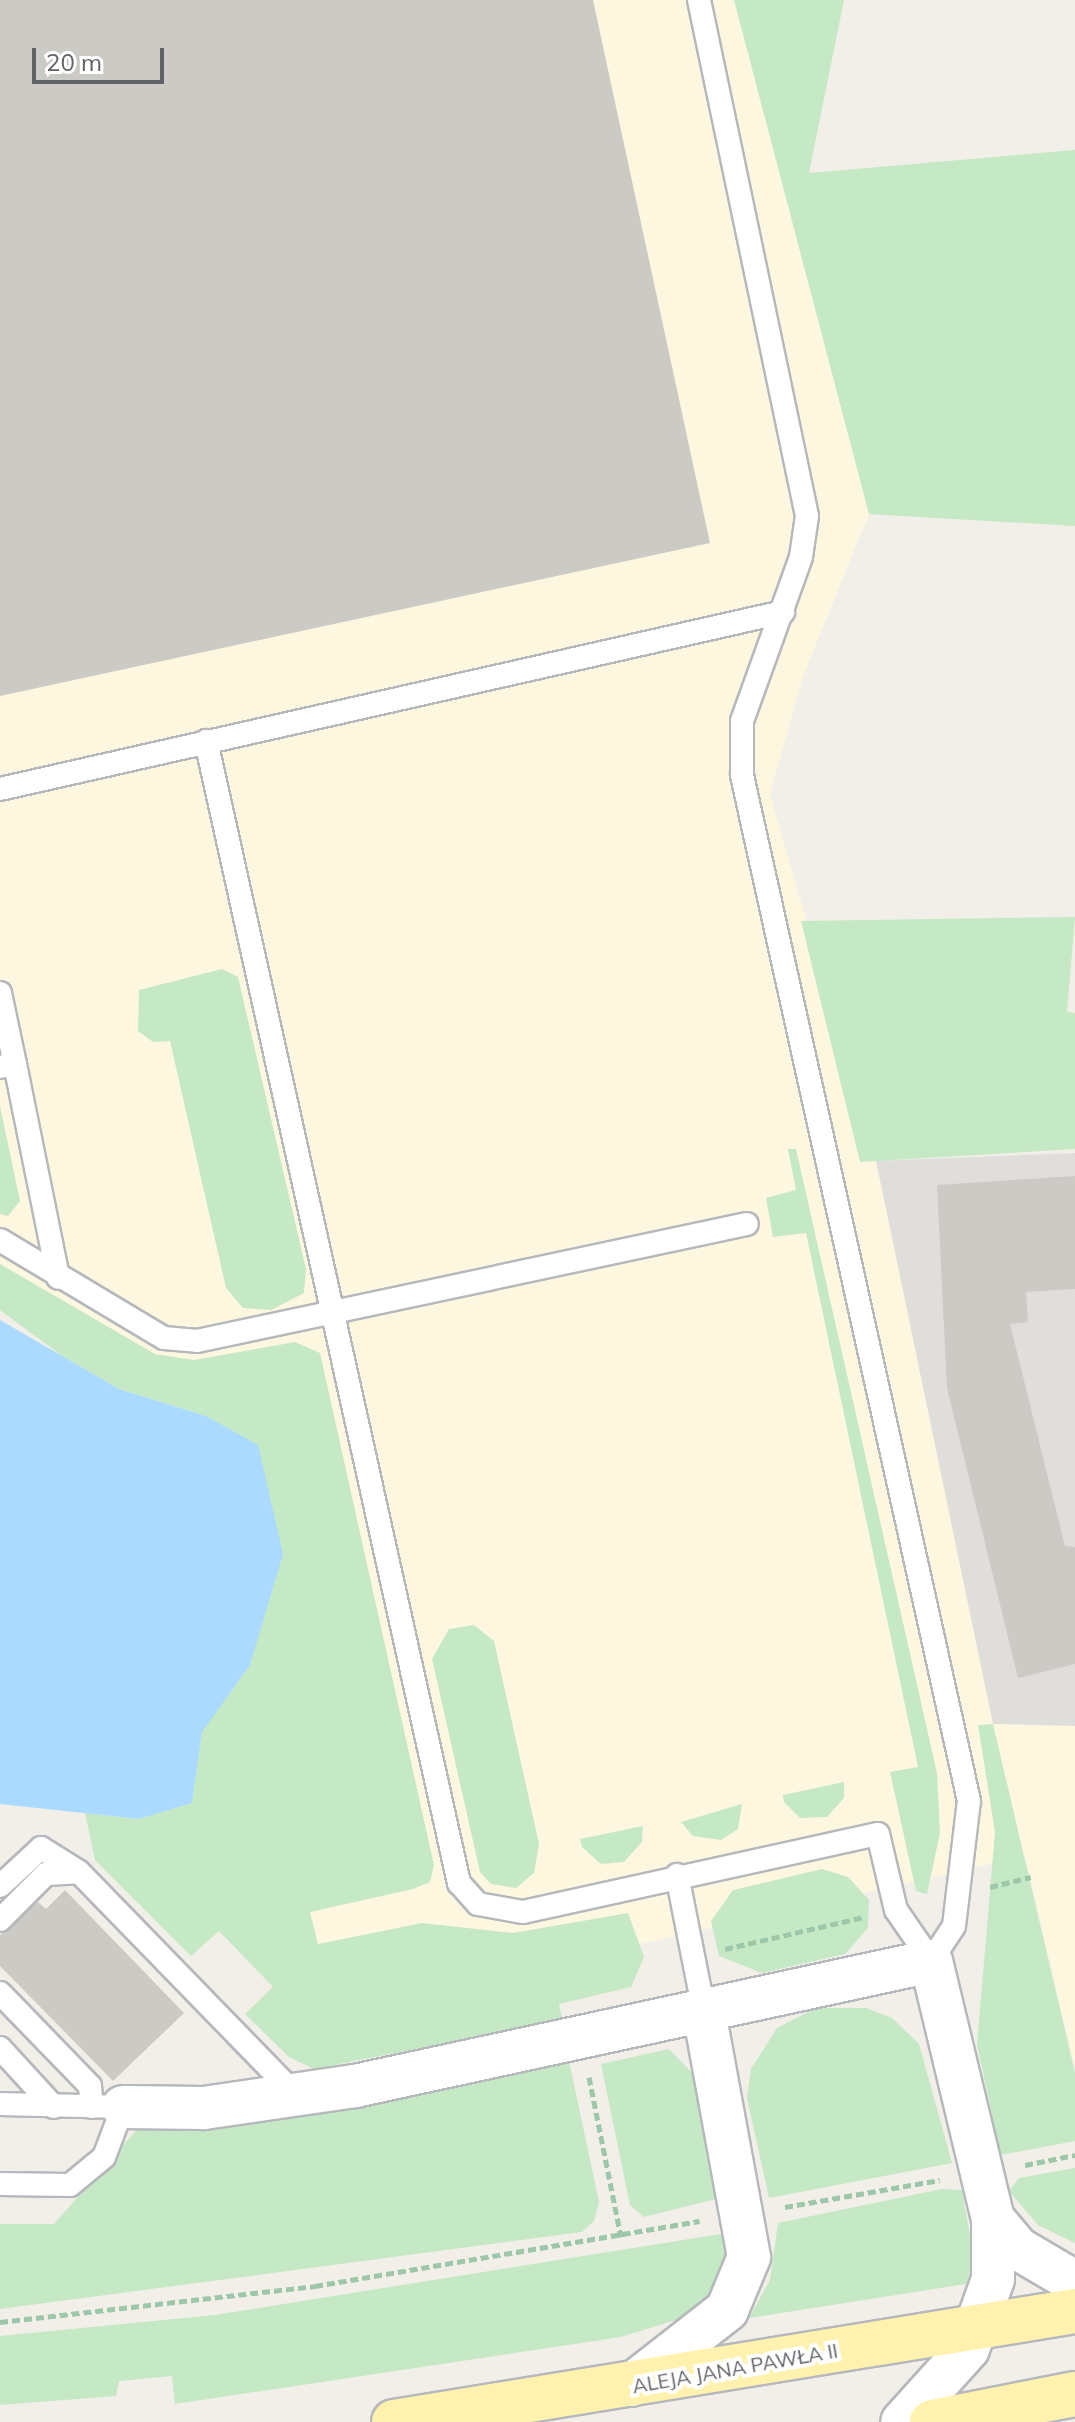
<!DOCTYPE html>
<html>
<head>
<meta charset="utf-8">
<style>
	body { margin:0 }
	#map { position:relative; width:1075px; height:2422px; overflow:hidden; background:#f1efe8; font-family:Mulish,sans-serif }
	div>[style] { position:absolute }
	.commercial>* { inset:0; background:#fef7e0 }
	.industrial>* { inset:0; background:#e0deda }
	.green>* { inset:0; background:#c5e8c5 }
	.water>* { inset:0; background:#aadaff }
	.building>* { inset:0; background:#cccac5 }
	.path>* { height:5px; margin-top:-2.5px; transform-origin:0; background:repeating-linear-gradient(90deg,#9cc7a9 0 8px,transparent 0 12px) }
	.roads { filter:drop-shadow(2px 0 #b5b8bc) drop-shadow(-2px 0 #b5b8bc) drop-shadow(0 2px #b5b8bc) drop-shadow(0 -2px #b5b8bc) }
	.lane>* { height:22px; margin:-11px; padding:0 11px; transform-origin:11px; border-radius:11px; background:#fff }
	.street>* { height:42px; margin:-21px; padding:0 21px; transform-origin:21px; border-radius:21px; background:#fff }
	.primary>* { height:44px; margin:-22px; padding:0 22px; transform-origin:22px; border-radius:22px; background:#fff2af }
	span { translate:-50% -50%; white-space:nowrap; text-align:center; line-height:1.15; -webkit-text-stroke:8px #fff; paint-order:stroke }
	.street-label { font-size:20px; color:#5f6368 }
	.scale { position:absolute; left:32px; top:48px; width:132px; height:36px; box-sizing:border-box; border:4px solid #5f6368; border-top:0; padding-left:10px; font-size:24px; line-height:28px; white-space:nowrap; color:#5f6368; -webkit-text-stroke:6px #fff; paint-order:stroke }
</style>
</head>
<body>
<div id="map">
	<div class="commercial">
		<i style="clip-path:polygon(0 0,734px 0,869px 514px,803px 676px,770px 795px,876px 1161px,1075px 1726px,1075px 2069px,1025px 1856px,304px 2021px,304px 1576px,292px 1429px,0 1287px)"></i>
	</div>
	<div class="industrial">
		<i style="clip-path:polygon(1075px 1153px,1075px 1726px,993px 1724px,876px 1161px)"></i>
	</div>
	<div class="green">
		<i style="clip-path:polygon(734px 0,844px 0,809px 173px,1075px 150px,1075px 526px,869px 514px)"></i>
		<i style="clip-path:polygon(1075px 917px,1067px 1012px,1075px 1013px,1075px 1149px,860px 1162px,801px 921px)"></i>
		<i style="clip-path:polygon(222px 969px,238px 977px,306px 1269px,304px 1293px,271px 1310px,243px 1308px,226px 1288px,170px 1041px,153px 1042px,138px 1031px,139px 990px)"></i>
		<i style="clip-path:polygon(0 1106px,20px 1201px,8px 1216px,0 1214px)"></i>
		<i style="clip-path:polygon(788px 1149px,796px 1149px,937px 1773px,940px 1833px,927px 1894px,916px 1891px,890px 1772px,918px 1767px,806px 1233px,773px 1237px,766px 1198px,796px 1190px)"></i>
		<i style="clip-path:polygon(0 1264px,155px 1354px,194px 1360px,295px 1342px,320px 1353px,434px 1865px,430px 1882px,413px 1889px,310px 1912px,318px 1944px,422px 1923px,513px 1933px,628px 1913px,644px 1957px,631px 1987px,559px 2004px,562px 2020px,314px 2069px,289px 2057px,245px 2014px,273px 1987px,219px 1931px,191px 1956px,95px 1860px,85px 1813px,139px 1819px,192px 1803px,202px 1731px,250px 1665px,206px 1416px,119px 1389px,62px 1356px,0 1310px)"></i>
		<i style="clip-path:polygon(474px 1625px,494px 1641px,539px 1844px,534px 1873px,516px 1888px,491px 1884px,480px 1872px,432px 1659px,449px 1629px)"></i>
		<i style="clip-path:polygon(993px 1724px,1075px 2073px,1075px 2141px,1001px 2155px,977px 2045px,995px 1832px,978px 1725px)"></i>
		<i style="clip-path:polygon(844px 1782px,844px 1798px,827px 1817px,800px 1818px,784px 1802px,783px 1795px)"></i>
		<i style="clip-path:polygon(742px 1804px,738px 1829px,721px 1840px,693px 1836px,681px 1822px)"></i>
		<i style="clip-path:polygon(643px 1826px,642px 1842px,624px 1862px,601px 1864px,582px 1847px,580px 1839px)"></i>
		<i style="clip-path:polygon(822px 1869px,848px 1877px,869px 1900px,868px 1928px,845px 1954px,762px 1973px,719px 1956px,711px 1921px,733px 1890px)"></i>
		<i style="clip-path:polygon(816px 2008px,866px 2008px,892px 2018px,919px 2044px,952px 2163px,769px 2198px,747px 2098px,751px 2069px,777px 2028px)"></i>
		<i style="clip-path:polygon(669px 2049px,696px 2077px,720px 2198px,644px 2217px,630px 2205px,601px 2064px)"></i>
		<i style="clip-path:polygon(569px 2061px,599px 2202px,594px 2221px,582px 2232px,0 2309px,0 2224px,54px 2224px,139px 2127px,271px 2122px)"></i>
		<i style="clip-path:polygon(1075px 2168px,1075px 2243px,1038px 2225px,1009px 2191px,1019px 2178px)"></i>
		<i style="clip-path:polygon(942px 2189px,962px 2190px,974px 2259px,966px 2284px,749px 2318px,770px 2280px,778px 2223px)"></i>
		<i style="clip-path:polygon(727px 2233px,724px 2267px,705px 2302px,679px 2319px,621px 2337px,175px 2404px,172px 2376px,119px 2381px,116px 2396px,0 2405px,0 2336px,215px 2315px)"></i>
	</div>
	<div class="water">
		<i style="clip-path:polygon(0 1320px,119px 1389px,206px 1416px,258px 1445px,283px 1554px,250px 1665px,202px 1732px,192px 1803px,139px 1819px,0 1804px)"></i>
	</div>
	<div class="building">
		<i style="clip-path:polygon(0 0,593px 0,710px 543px,0 696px)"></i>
		<i style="clip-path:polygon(1075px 1176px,1075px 1289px,1026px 1292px,1028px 1322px,1010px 1324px,1065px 1546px,1075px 1547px,1075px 1664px,1018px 1678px,947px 1388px,937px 1185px)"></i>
		<i style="clip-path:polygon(65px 1890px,184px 2013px,113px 2081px,0 1966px,0 1935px,38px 1902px,46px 1909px)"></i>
	</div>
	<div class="path">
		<i style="left:990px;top:1887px;width:42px;rotate:-13.7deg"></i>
		<i style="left:725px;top:1949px;width:143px;rotate:-13deg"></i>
		<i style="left:589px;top:2077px;width:163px;rotate:78.7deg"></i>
		<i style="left:1025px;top:2165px;width:51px;rotate:-11.3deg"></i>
		<i style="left:785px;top:2207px;width:157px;rotate:-9.9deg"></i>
		<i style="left:0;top:2322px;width:317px;rotate:-6.5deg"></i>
		<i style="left:315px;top:2286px;width:390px;rotate:-9.6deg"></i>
	</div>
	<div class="roads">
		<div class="lane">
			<i style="left:206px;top:741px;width:1170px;rotate:77.51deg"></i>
			<i style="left:459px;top:1883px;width:28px;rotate:48deg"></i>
			<i style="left:478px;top:1904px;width:46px;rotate:10.1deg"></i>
			<i style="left:523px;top:1912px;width:363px;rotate:-12.4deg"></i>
			<i style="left:878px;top:1834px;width:78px;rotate:76.7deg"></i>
			<i style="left:896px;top:1910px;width:62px;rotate:55.5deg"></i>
			<i style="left:931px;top:1961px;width:42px;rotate:-56.7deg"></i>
			<i style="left:954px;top:1926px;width:126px;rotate:-83.2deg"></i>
			<i style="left:969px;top:1801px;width:1051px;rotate:-102.48deg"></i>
			<i style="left:742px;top:775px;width:54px;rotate:-90deg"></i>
			<i style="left:742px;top:721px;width:174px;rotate:-70.2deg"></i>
			<i style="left:801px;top:557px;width:41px;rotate:-81.7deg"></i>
			<i style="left:807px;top:516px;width:527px;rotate:-101.82deg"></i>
			<i style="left:0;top:789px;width:803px;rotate:-12.74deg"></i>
			<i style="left:0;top:993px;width:73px;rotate:78.1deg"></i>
			<i style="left:0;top:1067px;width:15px;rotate:-11deg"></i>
			<i style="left:15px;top:1064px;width:218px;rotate:78.6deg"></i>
			<i style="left:0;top:1240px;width:191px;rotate:30.9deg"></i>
			<i style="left:164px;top:1338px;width:33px;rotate:5deg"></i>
			<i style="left:197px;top:1341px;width:562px;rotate:-12.01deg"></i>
			<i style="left:677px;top:1875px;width:139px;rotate:78.8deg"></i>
			<i style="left:0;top:1886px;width:56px;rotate:-42.8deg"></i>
			<i style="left:41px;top:1848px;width:44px;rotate:31.9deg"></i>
			<i style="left:0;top:1920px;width:65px;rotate:-45deg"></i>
			<i style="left:46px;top:1874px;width:33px;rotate:-3deg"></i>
			<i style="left:79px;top:1872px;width:313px;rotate:45.8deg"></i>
			<i style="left:0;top:1993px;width:129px;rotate:45.9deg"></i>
			<i style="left:90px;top:2086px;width:21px;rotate:85deg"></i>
			<i style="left:0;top:2048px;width:80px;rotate:47.5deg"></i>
			<i style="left:0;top:2104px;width:123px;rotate:1.4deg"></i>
			<i style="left:123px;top:2107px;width:53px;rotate:110.8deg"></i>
			<i style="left:104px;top:2157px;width:44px;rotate:140.5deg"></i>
			<i style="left:70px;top:2185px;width:70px;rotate:-179.2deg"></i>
		</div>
		<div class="street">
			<i style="left:123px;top:2107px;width:81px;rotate:0.7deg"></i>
			<i style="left:204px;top:2108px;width:153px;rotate:-8.3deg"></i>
			<i style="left:355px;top:2086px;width:589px;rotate:-12.24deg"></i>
			<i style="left:931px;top:1961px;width:265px;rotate:76.5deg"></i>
			<i style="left:993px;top:2219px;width:60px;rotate:90deg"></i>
			<i style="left:993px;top:2279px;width:74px;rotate:109.7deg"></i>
			<i style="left:968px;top:2349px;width:98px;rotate:132.1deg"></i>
			<i style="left:993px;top:2219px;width:38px;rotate:50deg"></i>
			<i style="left:1017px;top:2248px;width:67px;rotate:30.4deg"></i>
			<i style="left:631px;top:2385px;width:122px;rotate:-38deg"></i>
			<i style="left:727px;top:2310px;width:57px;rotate:-67.5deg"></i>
			<i style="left:749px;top:2257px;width:250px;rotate:-100.4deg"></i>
		</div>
		<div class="primary">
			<i style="left:394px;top:2422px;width:690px;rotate:-9.26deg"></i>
			<i style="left:932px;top:2422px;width:146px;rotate:-11.1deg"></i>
		</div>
	</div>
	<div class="street-label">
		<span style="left:735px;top:2368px;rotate:-10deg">ALEJA JANA PAWŁA II</span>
	</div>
	<div class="scale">20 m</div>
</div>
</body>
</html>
